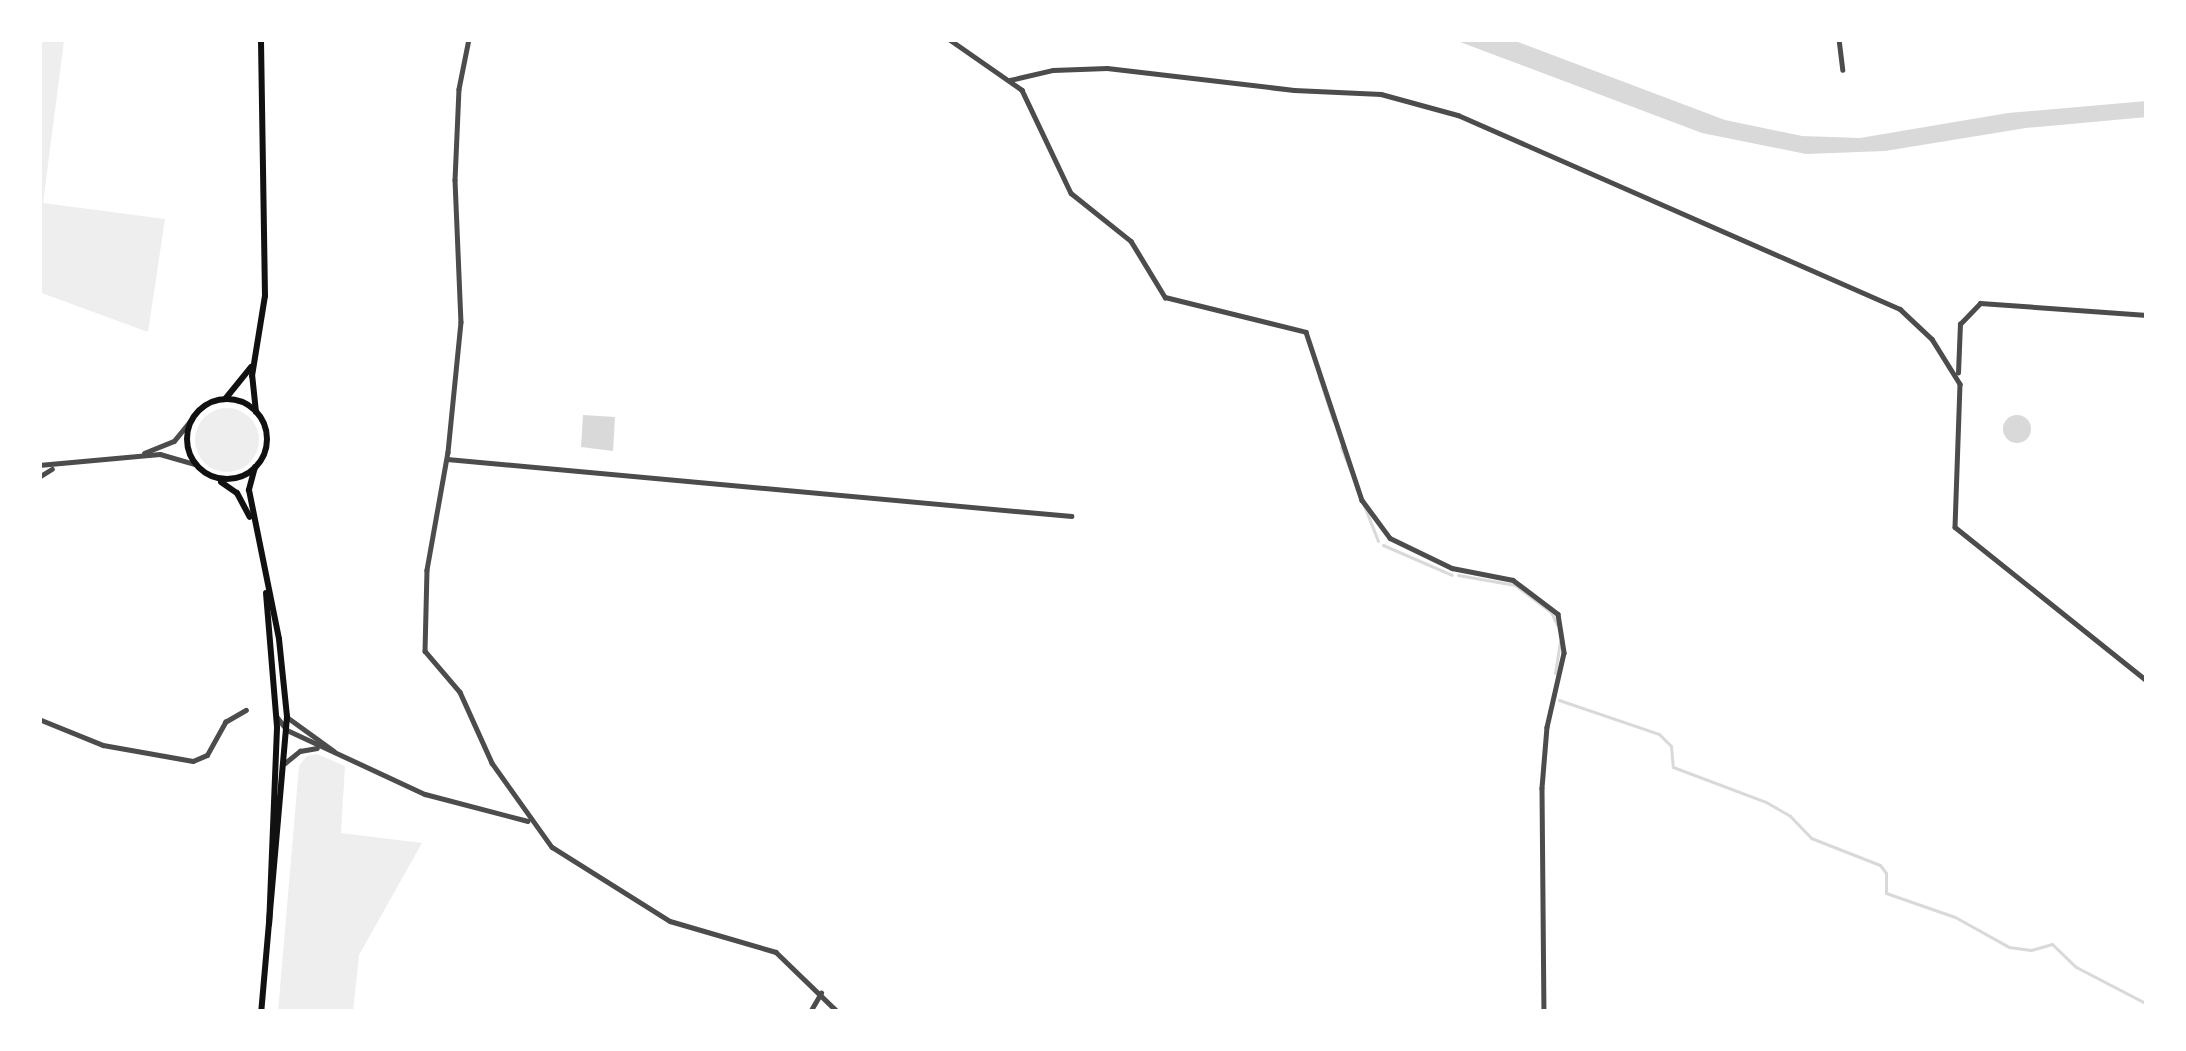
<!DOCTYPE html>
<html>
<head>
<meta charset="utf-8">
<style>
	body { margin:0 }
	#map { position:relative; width:2186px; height:1051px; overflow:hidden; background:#fff; font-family:Lato,sans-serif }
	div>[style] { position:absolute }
	.green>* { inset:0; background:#eee }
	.round { border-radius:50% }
	.water>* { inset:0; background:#d9d9d9 }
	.stream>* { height:3px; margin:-1.5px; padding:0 1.5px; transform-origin:1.5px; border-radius:1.5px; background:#d9d9d9 }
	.minor>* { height:4.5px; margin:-2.25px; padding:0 2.25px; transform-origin:2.25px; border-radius:2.25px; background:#4c4c4c }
	.secondary>* { height:6px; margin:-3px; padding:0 3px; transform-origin:3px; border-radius:3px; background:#111 }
	.secondary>.ring { margin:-3px; padding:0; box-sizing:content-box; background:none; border:6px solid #111; border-radius:50% }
	span { translate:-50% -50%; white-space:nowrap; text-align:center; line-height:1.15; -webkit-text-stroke:9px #fff; paint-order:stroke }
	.frame { position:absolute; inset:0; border:42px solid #fff; pointer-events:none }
</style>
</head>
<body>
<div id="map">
	<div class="green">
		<i style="clip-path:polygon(39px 39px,64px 41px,43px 203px,165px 219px,148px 332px,39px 292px)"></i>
		<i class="round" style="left:195px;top:408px;width:64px;height:64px"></i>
		<i style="clip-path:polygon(317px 754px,345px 766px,341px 833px,422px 843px,359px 955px,353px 1012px,278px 1012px,299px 766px,307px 756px)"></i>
	</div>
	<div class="water">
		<i style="clip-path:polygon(1452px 39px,1510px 39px,1725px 120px,1802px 136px,1860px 138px,2008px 113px,2147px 101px,2147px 117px,2026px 128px,1885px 151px,1806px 154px,1702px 133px)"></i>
		<i style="clip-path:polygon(583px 415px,615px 417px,613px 451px,581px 447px)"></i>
		<i class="round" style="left:2003px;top:415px;width:28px;height:28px"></i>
	</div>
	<div class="stream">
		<i style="left:1319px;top:377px;width:45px;rotate:72deg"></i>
		<i style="left:1341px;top:447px;width:101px;rotate:68.5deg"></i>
		<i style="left:1383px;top:545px;width:75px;rotate:23.5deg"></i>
		<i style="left:1458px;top:575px;width:58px;rotate:10deg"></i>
		<i style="left:1515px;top:585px;width:45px;rotate:36.9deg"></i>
		<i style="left:1551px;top:612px;width:14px;rotate:65deg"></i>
		<i style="left:1555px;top:673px;width:32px;rotate:-81deg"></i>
		<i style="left:1559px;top:700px;width:106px;rotate:18.8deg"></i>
		<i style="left:1659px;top:734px;width:17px;rotate:45deg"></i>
		<i style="left:1671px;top:746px;width:21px;rotate:85deg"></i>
		<i style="left:1673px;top:767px;width:99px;rotate:20.6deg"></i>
		<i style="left:1766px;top:802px;width:28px;rotate:30deg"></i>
		<i style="left:1790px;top:816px;width:30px;rotate:46deg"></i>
		<i style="left:1811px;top:838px;width:74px;rotate:21.4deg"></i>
		<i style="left:1880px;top:865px;width:10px;rotate:53deg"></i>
		<i style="left:1886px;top:873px;width:20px;rotate:90deg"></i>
		<i style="left:1886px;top:893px;width:73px;rotate:19.2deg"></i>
		<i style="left:1955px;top:917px;width:62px;rotate:29.1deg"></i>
		<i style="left:2009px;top:947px;width:22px;rotate:8deg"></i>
		<i style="left:2031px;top:950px;width:22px;rotate:-16deg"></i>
		<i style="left:2052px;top:944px;width:33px;rotate:44deg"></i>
		<i style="left:2076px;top:967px;width:80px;rotate:27.5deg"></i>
	</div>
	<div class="minor">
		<i style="left:469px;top:39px;width:51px;rotate:101.3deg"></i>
		<i style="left:459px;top:89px;width:91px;rotate:92.5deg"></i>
		<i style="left:455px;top:180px;width:142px;rotate:87.6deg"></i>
		<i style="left:461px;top:322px;width:131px;rotate:95.7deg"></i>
		<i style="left:448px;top:452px;width:120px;rotate:100.1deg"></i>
		<i style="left:427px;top:570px;width:81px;rotate:91.4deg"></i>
		<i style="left:425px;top:651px;width:54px;rotate:49.5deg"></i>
		<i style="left:460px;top:692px;width:78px;rotate:65.7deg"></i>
		<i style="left:492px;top:763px;width:103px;rotate:54.5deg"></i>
		<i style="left:552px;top:847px;width:139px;rotate:32.1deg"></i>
		<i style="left:670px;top:921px;width:110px;rotate:16.3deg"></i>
		<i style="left:776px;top:952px;width:86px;rotate:44.1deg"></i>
		<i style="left:949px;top:39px;width:89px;rotate:34.9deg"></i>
		<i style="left:1022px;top:90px;width:114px;rotate:64.6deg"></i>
		<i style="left:1071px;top:193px;width:77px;rotate:38.7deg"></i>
		<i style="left:1131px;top:241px;width:66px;rotate:58.7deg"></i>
		<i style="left:1165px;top:297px;width:145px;rotate:13.9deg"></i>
		<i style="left:1306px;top:332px;width:177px;rotate:71.6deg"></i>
		<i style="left:1362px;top:500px;width:47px;rotate:53.6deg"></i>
		<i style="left:1390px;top:538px;width:69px;rotate:25.8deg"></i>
		<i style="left:1452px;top:568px;width:62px;rotate:11.1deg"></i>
		<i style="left:1513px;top:580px;width:56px;rotate:37.1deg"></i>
		<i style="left:1558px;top:614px;width:39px;rotate:81deg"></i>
		<i style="left:1564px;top:653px;width:76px;rotate:102.9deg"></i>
		<i style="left:1547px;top:727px;width:61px;rotate:94.7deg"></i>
		<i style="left:1542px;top:788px;width:224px;rotate:89.5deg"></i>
		<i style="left:1839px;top:39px;width:31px;rotate:83deg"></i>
		<i style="left:1010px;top:80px;width:44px;rotate:-13.1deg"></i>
		<i style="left:1053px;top:70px;width:54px;rotate:-2.1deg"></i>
		<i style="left:1107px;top:68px;width:188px;rotate:6.7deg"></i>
		<i style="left:1294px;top:90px;width:87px;rotate:2.6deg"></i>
		<i style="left:1381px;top:94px;width:80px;rotate:15.3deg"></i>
		<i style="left:1458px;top:115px;width:483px;rotate:23.7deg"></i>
		<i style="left:1900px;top:309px;width:44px;rotate:43.2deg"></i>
		<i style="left:1932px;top:339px;width:53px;rotate:58.1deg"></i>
		<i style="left:1960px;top:384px;width:143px;rotate:92deg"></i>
		<i style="left:1955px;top:527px;width:246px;rotate:38.7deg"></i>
		<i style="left:1958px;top:373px;width:49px;rotate:-87.7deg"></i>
		<i style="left:1960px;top:324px;width:29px;rotate:-46deg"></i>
		<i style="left:1980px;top:303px;width:167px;rotate:4.1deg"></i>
		<i style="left:144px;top:453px;width:32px;rotate:-22deg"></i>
		<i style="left:174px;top:441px;width:28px;rotate:-51deg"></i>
		<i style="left:447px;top:459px;width:627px;rotate:5.22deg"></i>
		<i style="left:39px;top:465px;width:121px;rotate:-5.2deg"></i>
		<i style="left:160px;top:454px;width:36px;rotate:16deg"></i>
		<i style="left:39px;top:477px;width:15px;rotate:-32deg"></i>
		<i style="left:277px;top:717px;width:16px;rotate:52deg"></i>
		<i style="left:287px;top:730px;width:152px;rotate:24.9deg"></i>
		<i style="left:425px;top:794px;width:106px;rotate:14.7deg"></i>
		<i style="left:287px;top:717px;width:58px;rotate:35.9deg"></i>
		<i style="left:39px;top:719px;width:69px;rotate:22.1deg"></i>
		<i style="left:103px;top:745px;width:91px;rotate:10.1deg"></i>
		<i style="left:193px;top:761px;width:15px;rotate:-23deg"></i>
		<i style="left:207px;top:755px;width:38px;rotate:-61deg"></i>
		<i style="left:225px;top:722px;width:24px;rotate:-30deg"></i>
		<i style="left:285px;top:763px;width:19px;rotate:-39deg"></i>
		<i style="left:300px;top:751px;width:17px;rotate:-10deg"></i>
		<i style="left:810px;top:1012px;width:22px;rotate:-60deg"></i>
	</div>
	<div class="secondary">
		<i style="left:226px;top:398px;width:40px;rotate:-51deg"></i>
		<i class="ring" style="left:187px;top:399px;width:74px;height:74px"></i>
		<i style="left:256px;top:412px;width:36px;rotate:-96deg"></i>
		<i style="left:252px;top:376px;width:81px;rotate:-80.8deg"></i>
		<i style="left:265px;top:296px;width:257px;rotate:-90.9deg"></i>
		<i style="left:255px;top:467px;width:24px;rotate:105deg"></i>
		<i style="left:249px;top:490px;width:152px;rotate:78.6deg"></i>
		<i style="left:279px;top:639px;width:78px;rotate:84.1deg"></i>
		<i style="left:287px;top:717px;width:296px;rotate:95deg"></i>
		<i style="left:221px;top:482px;width:19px;rotate:35deg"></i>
		<i style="left:237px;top:493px;width:27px;rotate:62deg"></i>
		<i style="left:266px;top:593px;width:135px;rotate:85.3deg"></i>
		<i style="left:277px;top:728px;width:196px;rotate:92.3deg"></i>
	</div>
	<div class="frame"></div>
</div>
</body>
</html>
